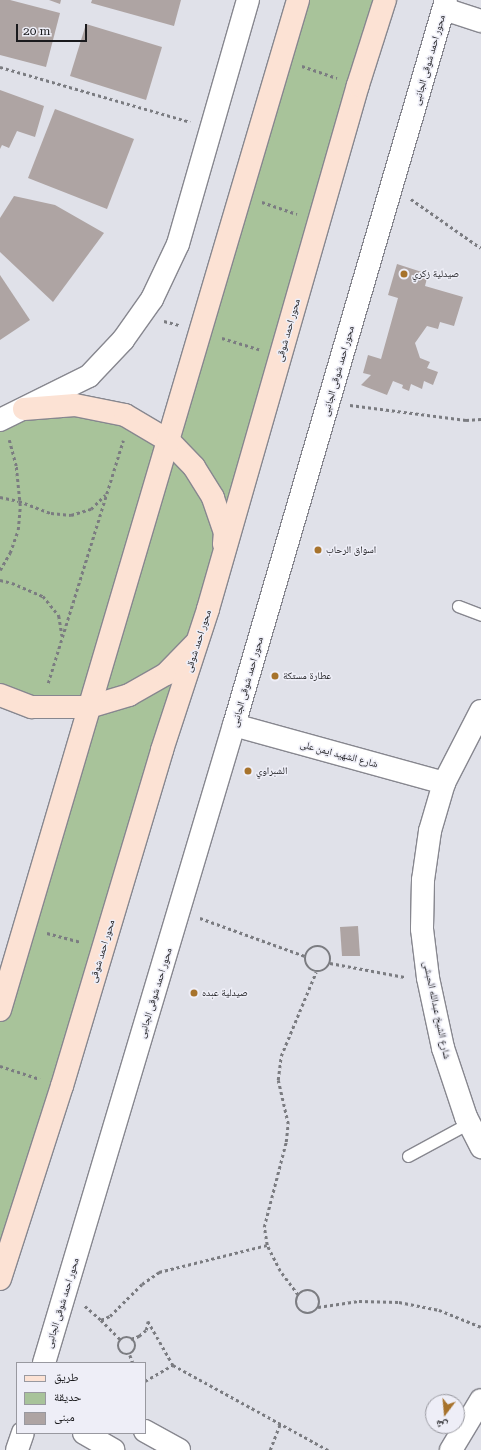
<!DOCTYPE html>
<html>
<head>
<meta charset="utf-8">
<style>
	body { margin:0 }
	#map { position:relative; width:481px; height:1450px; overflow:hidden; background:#e0e1e9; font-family:"Roboto Serif","Noto Naskh Arabic",serif }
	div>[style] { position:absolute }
	.green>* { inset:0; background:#a8c39a }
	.building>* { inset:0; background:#aea4a3 }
	.path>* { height:2.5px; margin-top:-1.25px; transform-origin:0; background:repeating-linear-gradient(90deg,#7b7c81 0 3px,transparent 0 6px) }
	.path>.ring { margin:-1.25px; padding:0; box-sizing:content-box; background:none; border:2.5px solid #7b7c81; border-radius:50% }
	.roads { filter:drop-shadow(1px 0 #87878f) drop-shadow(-1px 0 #87878f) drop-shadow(0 1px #87878f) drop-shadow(0 -1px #87878f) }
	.service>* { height:11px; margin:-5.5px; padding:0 5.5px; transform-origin:5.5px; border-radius:5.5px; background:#fff }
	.minor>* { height:22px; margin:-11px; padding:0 11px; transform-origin:11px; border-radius:11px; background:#fff }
	.tertiary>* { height:22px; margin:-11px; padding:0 11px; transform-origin:11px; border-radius:11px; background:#fff }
	.secondary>* { height:22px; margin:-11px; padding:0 11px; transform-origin:11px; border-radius:11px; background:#fce2d4 }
	.dots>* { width:11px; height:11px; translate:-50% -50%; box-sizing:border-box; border:2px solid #eeeef7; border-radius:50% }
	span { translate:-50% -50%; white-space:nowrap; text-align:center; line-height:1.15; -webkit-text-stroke:3px #eeeef7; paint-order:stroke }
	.street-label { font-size:10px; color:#1a1a1d }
	.poi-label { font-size:10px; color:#1a1a1d }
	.left { translate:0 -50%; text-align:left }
	.legend { position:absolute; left:16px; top:1362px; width:130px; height:72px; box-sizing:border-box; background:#eeeef7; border:1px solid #9999a0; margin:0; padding:5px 7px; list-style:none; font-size:12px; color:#1a1a1d }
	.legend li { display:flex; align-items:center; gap:8px; height:20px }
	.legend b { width:20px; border:1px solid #9999a0 }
	.north { position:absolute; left:425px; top:1394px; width:40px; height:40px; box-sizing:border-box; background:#eeeef7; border:1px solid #9999a0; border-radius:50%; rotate:196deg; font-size:11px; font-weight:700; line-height:16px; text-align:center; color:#1a1a1d }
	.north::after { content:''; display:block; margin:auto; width:14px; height:18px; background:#a7732c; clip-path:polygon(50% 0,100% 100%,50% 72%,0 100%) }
	.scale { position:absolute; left:16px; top:24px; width:71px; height:18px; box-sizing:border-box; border:2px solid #1a1a1d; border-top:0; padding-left:5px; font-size:12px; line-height:14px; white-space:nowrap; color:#1a1a1d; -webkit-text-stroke:3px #eeeef7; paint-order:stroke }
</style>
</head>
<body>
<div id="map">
	<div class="green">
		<i style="clip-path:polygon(299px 0,385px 0,0 1281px,0 1010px,89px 708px,0 695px,0 420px,75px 405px,168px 441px)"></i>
	</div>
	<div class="building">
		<i style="clip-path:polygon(0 0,10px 0,60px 13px,46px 67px,0 55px)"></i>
		<i style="clip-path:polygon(49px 0,61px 0,60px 4px)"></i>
		<i style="clip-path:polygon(92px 0,181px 0,174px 26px,91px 3px)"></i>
		<i style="clip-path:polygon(86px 24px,162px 47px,146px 100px,70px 76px)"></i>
		<i style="clip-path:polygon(0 90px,44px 106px,35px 137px,17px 131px,9px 148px,2px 145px,0 149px)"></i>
		<i style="clip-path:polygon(55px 109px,134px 139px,107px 209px,28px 178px)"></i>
		<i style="clip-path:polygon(14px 196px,55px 205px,104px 233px,53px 302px,0 252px,0 218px)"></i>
		<i style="clip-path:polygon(397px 264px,428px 274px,425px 286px,463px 297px,454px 326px,440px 322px,438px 329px,427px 326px,415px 343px,420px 358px,430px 362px,427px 368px,438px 372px,433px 385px,424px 381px,422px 389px,411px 384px,409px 391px,402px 388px,403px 385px,393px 381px,387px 395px,361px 385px,371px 375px,363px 373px,368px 355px,381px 359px,398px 298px,388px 295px)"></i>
		<i style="clip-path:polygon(0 275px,30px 320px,0 340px)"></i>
		<i style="clip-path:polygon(358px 926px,360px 956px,342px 956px,340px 927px)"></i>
	</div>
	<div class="path">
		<i style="left:302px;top:66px;width:37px;rotate:19deg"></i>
		<i style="left:0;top:67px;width:198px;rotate:16.1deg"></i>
		<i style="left:411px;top:199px;width:85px;rotate:35deg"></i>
		<i style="left:262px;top:202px;width:37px;rotate:19deg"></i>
		<i style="left:164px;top:321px;width:16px;rotate:15deg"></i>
		<i style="left:222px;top:338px;width:39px;rotate:17deg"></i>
		<i style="left:350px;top:405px;width:117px;rotate:7.4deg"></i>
		<i style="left:466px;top:420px;width:15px;rotate:-4deg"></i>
		<i style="left:0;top:497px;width:19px;rotate:12deg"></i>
		<i style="left:19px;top:501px;width:34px;rotate:21deg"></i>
		<i style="left:51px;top:513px;width:20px;rotate:6deg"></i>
		<i style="left:71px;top:515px;width:21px;rotate:-17deg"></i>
		<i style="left:91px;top:509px;width:20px;rotate:-45deg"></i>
		<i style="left:0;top:570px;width:20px;rotate:-60deg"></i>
		<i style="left:10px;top:553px;width:24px;rotate:-71deg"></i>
		<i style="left:18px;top:530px;width:24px;rotate:-85deg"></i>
		<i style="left:20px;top:506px;width:40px;rotate:-95.7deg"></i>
		<i style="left:16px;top:466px;width:27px;rotate:-105deg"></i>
		<i style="left:0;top:580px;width:12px;rotate:14deg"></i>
		<i style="left:12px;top:583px;width:34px;rotate:23deg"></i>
		<i style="left:43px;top:596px;width:26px;rotate:51deg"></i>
		<i style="left:59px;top:616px;width:20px;rotate:81deg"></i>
		<i style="left:48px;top:683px;width:254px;rotate:-72.8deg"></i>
		<i style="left:200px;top:918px;width:112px;rotate:19.9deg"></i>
		<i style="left:47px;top:933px;width:34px;rotate:15deg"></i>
		<i class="ring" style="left:305px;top:946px;width:23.5px;height:23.5px"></i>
		<i style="left:330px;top:963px;width:76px;rotate:10.6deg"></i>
		<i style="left:0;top:1066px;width:42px;rotate:18deg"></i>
		<i class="ring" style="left:296px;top:1290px;width:21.5px;height:21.5px"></i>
		<i style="left:298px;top:1295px;width:30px;rotate:-127deg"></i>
		<i style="left:280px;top:1271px;width:29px;rotate:-117deg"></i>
		<i style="left:267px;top:1245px;width:18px;rotate:-99deg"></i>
		<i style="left:264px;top:1227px;width:88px;rotate:-75.5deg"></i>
		<i style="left:286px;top:1142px;width:18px;rotate:-84deg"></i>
		<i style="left:288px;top:1124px;width:45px;rotate:-102.8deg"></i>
		<i style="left:278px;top:1080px;width:24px;rotate:-83deg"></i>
		<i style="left:281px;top:1056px;width:91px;rotate:-67.4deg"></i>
		<i style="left:85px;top:1306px;width:21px;rotate:41deg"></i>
		<i style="left:101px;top:1320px;width:28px;rotate:45deg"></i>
		<i style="left:318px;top:1307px;width:41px;rotate:-8.3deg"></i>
		<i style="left:359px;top:1301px;width:40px;rotate:1.4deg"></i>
		<i style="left:399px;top:1302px;width:41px;rotate:11.3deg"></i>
		<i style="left:439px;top:1310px;width:45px;rotate:22deg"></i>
		<i style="left:101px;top:1320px;width:10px;rotate:-24deg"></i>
		<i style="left:110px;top:1316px;width:45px;rotate:-45deg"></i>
		<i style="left:142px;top:1284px;width:21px;rotate:-35deg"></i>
		<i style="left:159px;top:1272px;width:111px;rotate:-14deg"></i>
		<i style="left:148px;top:1321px;width:51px;rotate:60.4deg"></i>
		<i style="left:173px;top:1365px;width:177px;rotate:28.7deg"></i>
		<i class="ring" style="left:118px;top:1337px;width:15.5px;height:15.5px"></i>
		<i style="left:131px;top:1339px;width:9px;rotate:-21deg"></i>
		<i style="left:139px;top:1336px;width:9px;rotate:-41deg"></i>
		<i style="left:146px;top:1330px;width:9px;rotate:-77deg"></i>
		<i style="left:130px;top:1355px;width:9px;rotate:69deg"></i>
		<i style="left:145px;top:1381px;width:32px;rotate:-30deg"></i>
		<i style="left:270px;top:1450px;width:28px;rotate:-69deg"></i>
	</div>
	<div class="roads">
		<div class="service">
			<i style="left:458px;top:606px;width:25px;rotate:21deg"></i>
			<i style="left:408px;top:1156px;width:69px;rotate:-28.4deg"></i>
		</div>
		<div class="minor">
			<i style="left:444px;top:9px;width:39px;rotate:18deg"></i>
			<i style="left:481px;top:711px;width:81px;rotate:117.2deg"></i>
			<i style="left:444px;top:783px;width:50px;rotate:106.3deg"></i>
			<i style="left:430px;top:831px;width:49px;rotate:98.1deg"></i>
			<i style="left:423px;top:880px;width:49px;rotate:91.2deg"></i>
			<i style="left:422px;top:929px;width:49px;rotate:83deg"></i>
			<i style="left:428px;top:978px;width:72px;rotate:77.9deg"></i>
			<i style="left:443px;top:1048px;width:73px;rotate:71.6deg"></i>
			<i style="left:466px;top:1117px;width:34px;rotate:63deg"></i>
			<i style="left:234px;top:725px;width:218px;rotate:15.4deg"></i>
		</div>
		<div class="tertiary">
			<i style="left:0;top:420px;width:99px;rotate:-26.3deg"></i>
			<i style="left:89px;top:376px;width:50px;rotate:-46.6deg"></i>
			<i style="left:123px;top:340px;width:50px;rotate:-54.7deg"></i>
			<i style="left:152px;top:299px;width:61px;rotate:-64.7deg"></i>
			<i style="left:178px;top:244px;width:254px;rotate:-74deg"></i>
			<i style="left:44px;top:1363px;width:666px;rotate:-73.42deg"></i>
			<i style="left:234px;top:725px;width:755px;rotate:-73.7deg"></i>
			<i style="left:145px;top:1431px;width:39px;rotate:29deg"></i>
			<i style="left:84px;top:1433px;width:34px;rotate:30deg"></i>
			<i style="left:17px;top:1450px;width:18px;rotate:-71deg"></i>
			<i style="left:451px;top:1450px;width:58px;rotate:-59deg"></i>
		</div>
		<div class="secondary">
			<i style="left:24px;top:409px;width:51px;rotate:-4.5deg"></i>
			<i style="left:75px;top:405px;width:51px;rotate:11.3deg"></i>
			<i style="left:125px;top:415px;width:51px;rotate:30.6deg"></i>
			<i style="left:169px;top:441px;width:36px;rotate:46deg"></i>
			<i style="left:194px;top:467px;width:36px;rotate:58deg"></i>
			<i style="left:213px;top:498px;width:36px;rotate:71deg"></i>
			<i style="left:225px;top:532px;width:12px;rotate:95deg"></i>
			<i style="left:0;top:695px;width:34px;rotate:21deg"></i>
			<i style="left:32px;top:707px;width:57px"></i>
			<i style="left:89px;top:707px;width:42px;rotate:-16.7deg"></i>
			<i style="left:129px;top:695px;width:43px;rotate:-29.6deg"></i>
			<i style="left:166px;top:674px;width:42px;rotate:-46deg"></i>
			<i style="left:0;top:1010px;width:1053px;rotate:-73.56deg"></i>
			<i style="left:0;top:1279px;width:203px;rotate:-72.2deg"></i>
			<i style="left:62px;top:1086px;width:351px;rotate:-73.4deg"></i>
			<i style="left:162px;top:750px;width:148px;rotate:-71.9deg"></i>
			<i style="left:208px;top:609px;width:545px;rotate:-74.03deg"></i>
			<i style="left:358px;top:85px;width:89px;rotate:-72.4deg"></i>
		</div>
	</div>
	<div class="dots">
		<i style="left:404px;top:274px;background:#a7732c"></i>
		<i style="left:318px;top:550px;background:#a7732c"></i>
		<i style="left:275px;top:676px;background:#a7732c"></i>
		<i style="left:248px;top:771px;background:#a7732c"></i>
		<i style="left:194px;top:993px;background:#a7732c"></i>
	</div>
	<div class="street-label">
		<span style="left:429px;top:60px;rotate:-74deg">محور احمد شوقى الجانبى</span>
		<span style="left:288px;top:330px;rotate:-74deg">محور احمد شوقى</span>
		<span style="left:338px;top:371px;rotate:-74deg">محور احمد شوقى الجانبى</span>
		<span style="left:198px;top:641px;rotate:-72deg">محور احمد شوقى</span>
		<span style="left:247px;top:682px;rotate:-74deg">محور احمد شوقى الجانبى</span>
		<span style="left:339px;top:754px;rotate:15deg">شارع الشهيد ايمن على</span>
		<span style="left:102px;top:951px;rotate:-73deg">محور احمد شوقى</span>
		<span style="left:155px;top:993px;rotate:-73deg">محور احمد شوقى الجانبى</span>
		<span style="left:437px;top:1010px;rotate:78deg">شارع الشيخ عبدالله الحبشى</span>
		<span style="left:62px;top:1303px;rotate:-73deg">محور احمد شوقى الجانبى</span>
	</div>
	<div class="poi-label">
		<span class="left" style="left:412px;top:274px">صيدلية زكري</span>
		<span class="left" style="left:326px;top:550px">اسواق الرحاب</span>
		<span class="left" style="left:283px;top:676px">عطارة مستكة</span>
		<span class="left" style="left:256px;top:771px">الشبراوي</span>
		<span class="left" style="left:202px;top:993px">صيدلية عبده</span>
	</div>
	<ul class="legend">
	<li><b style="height:5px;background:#fce2d4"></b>طريق</li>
	<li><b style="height:11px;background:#a8c39a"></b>حديقة</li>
	<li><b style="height:11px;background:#aea4a3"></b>مبنى</li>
	</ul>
	<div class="north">ش</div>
	<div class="scale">20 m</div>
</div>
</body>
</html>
